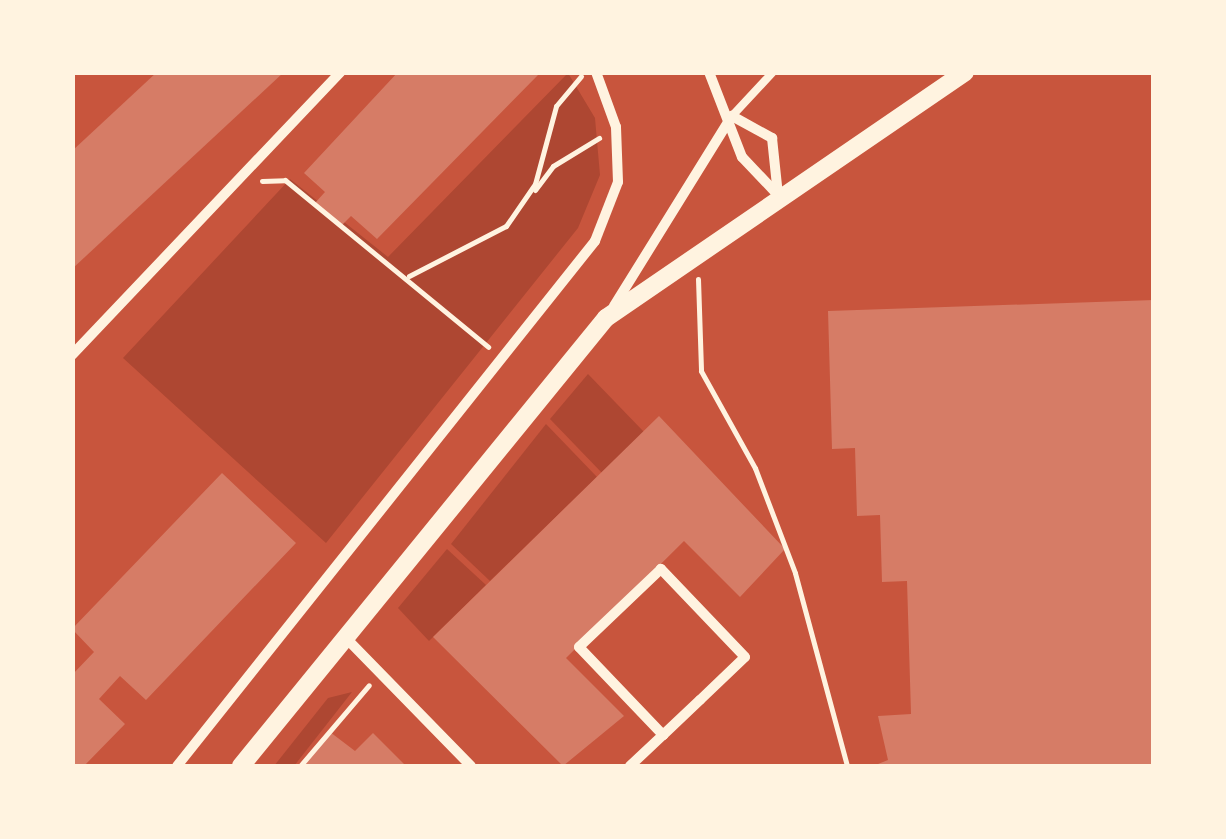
<!DOCTYPE html>
<html>
<head>
<meta charset="utf-8">
<style>
	body { margin:0 }
	#map { position:relative; width:1226px; height:839px; overflow:hidden; background:#c8553d; font-family:Mulish,sans-serif }
	div>[style] { position:absolute }
	.green>* { inset:0; background:#ae4732 }
	.building>* { inset:0; background:#d67c66 }
	.path>* { height:5px; margin:-2.5px; padding:0 2.5px; transform-origin:2.5px; border-radius:2.5px; background:#fff3e0 }
	.service>* { height:8px; margin:-4px; padding:0 4px; transform-origin:4px; border-radius:4px; background:#fff3e0 }
	.minor>* { height:10px; margin:-5px; padding:0 5px; transform-origin:5px; border-radius:5px; background:#fff3e0 }
	.tertiary>* { height:18px; margin:-9px; padding:0 9px; transform-origin:9px; border-radius:9px; background:#fff3e0 }
	span { translate:-50% -50%; white-space:nowrap; text-align:center; line-height:1.15; -webkit-text-stroke:8px #fff3e0; paint-order:stroke }
	.frame { position:absolute; inset:0; border:75px solid #fff3e0; pointer-events:none }
</style>
</head>
<body>
<div id="map">
	<div class="green">
		<i style="clip-path:polygon(568px 73px,595px 118px,600px 175px,578px 228px,326px 543px,123px 358px,290px 179px,388px 257px)"></i>
		<i style="clip-path:polygon(588px 374px,644px 432px,602px 473px,550px 419px)"></i>
		<i style="clip-path:polygon(546px 424px,597px 477px,490px 581px,451px 544px)"></i>
		<i style="clip-path:polygon(447px 549px,486px 585px,429px 641px,398px 608px)"></i>
		<i style="clip-path:polygon(352px 692px,294px 766px,274px 766px,328px 698px)"></i>
	</div>
	<div class="building">
		<i style="clip-path:polygon(157px 72px,284px 72px,72px 269px,72px 151px)"></i>
		<i style="clip-path:polygon(398px 72px,538px 75px,377px 239px,351px 216px,340px 227px,315px 203px,325px 192px,304px 173px)"></i>
		<i style="clip-path:polygon(1154px 300px,1154px 766px,873px 766px,888px 760px,878px 716px,911px 714px,907px 581px,882px 582px,880px 515px,857px 516px,855px 448px,832px 449px,828px 311px)"></i>
		<i style="clip-path:polygon(659px 416px,785px 549px,740px 597px,684px 541px,566px 658px,624px 716px,563px 766px,433px 637px)"></i>
		<i style="clip-path:polygon(222px 473px,296px 543px,146px 700px,120px 676px,99px 699px,125px 724px,84px 766px,72px 766px,72px 675px,94px 652px,72px 629px)"></i>
		<i style="clip-path:polygon(330px 732px,355px 751px,373px 733px,406px 766px,302px 766px)"></i>
	</div>
	<div class="path">
		<i style="left:262px;top:181px;width:23px;rotate:-2deg"></i>
		<i style="left:285px;top:180px;width:263px;rotate:39.4deg"></i>
		<i style="left:535px;top:190px;width:30px;rotate:-53deg"></i>
		<i style="left:553px;top:166px;width:54px;rotate:-31.3deg"></i>
		<i style="left:409px;top:276px;width:109px;rotate:-27.3deg"></i>
		<i style="left:506px;top:226px;width:51px;rotate:-55.4deg"></i>
		<i style="left:535px;top:184px;width:81px;rotate:-74.9deg"></i>
		<i style="left:556px;top:106px;width:39px;rotate:-50deg"></i>
		<i style="left:698px;top:279px;width:92px;rotate:88.1deg"></i>
		<i style="left:701px;top:371px;width:111px;rotate:60.9deg"></i>
		<i style="left:755px;top:468px;width:112px;rotate:69.1deg"></i>
		<i style="left:795px;top:573px;width:200px;rotate:74.9deg"></i>
		<i style="left:300px;top:766px;width:106px;rotate:-49.6deg"></i>
	</div>
	<div class="service">
		<i style="left:732px;top:116px;width:60px;rotate:-47deg"></i>
	</div>
	<div class="minor">
		<i style="left:709px;top:72px;width:91px;rotate:68.8deg"></i>
		<i style="left:742px;top:157px;width:52px;rotate:46.5deg"></i>
		<i style="left:732px;top:116px;width:46px;rotate:28.8deg"></i>
		<i style="left:772px;top:138px;width:57px;rotate:84deg"></i>
		<i style="left:614px;top:306px;width:224px;rotate:-58.2deg"></i>
		<i style="left:72px;top:355px;width:390px;rotate:-46.5deg"></i>
		<i style="left:345px;top:637px;width:180px;rotate:45.7deg"></i>
		<i style="left:177px;top:766px;width:671px;rotate:-51.47deg"></i>
		<i style="left:595px;top:241px;width:63px;rotate:-68.7deg"></i>
		<i style="left:618px;top:182px;width:55px;rotate:-92.1deg"></i>
		<i style="left:616px;top:127px;width:59px;rotate:-110deg"></i>
		<i style="left:630px;top:766px;width:45px;rotate:-43.2deg"></i>
		<i style="left:663px;top:735px;width:51px;rotate:-43.4deg"></i>
		<i style="left:700px;top:700px;width:62px;rotate:-43.7deg"></i>
		<i style="left:745px;top:657px;width:122px;rotate:-133.7deg"></i>
		<i style="left:661px;top:569px;width:113px;rotate:136.4deg"></i>
		<i style="left:579px;top:647px;width:122px;rotate:46.3deg"></i>
	</div>
	<div class="tertiary">
		<i style="left:241px;top:766px;width:578px;rotate:-50.83deg"></i>
		<i style="left:606px;top:318px;width:435px;rotate:-34.4deg"></i>
	</div>
	<div class="frame"></div>
</div>
</body>
</html>
